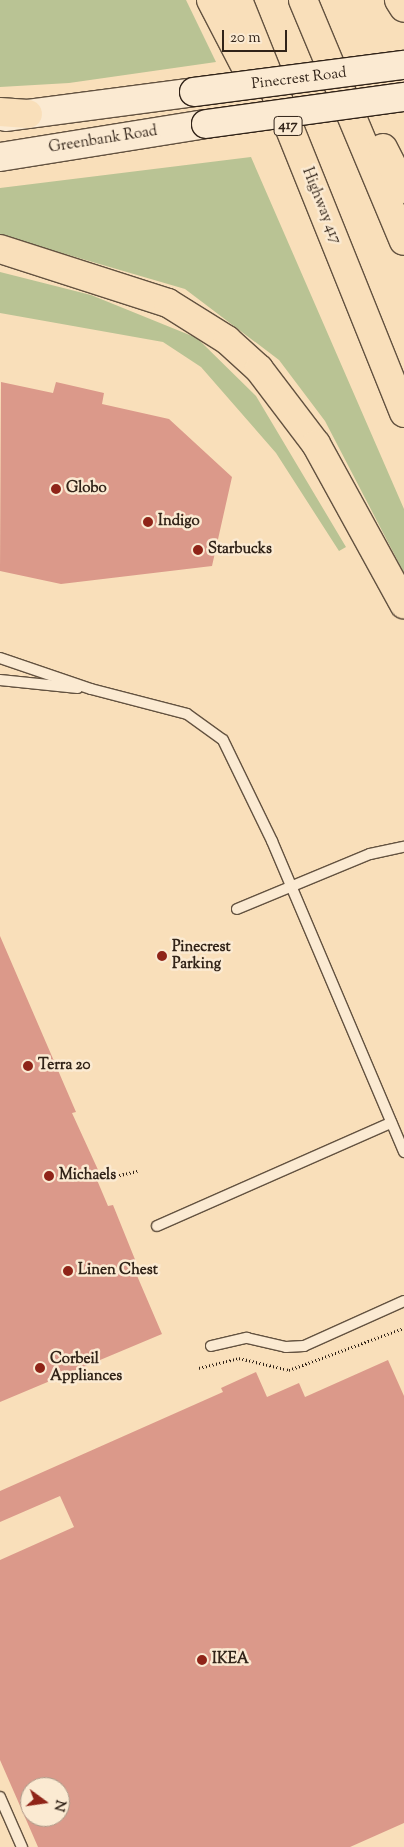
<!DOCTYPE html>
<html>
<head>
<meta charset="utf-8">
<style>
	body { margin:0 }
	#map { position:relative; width:404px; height:1847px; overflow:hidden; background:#f9dfba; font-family:"Sorts Mill Goudy",serif }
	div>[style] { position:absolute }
	.green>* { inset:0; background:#b9c394 }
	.building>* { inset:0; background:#db998a }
	.path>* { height:3px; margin-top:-1.5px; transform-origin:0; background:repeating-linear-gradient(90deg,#312318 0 1px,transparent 0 3.5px) }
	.roads { filter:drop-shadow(1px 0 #635240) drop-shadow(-1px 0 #635240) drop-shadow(0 1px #635240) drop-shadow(0 -1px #635240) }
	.service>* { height:10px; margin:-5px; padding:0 5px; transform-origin:5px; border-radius:5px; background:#fbead2 }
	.secondary>* { height:28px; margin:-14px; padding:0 14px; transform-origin:14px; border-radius:14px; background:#fbead2 }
	.motorway>* { height:28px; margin:-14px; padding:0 14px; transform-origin:14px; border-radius:14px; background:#f9dfba }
	.bridges { filter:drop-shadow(1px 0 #312318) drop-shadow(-1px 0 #312318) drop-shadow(0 1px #312318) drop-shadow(0 -1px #312318) }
	.secondary-bridge>* { height:28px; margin:-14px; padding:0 14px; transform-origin:14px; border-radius:14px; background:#fbead2 }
	.dots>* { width:14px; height:14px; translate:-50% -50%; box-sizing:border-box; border:2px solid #fbead2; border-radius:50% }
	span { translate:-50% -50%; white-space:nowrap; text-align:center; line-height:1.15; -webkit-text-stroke:5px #fbead2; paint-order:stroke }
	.shield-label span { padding:1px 4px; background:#fbead2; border:1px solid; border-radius:4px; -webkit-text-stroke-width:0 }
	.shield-label { font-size:14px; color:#312318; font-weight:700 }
	.street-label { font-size:15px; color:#312318 }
	.poi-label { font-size:15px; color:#312318; font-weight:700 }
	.left { translate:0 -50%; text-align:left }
	.north { position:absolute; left:20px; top:1777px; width:50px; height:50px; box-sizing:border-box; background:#fbead2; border:1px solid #aa9a88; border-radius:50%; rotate:104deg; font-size:14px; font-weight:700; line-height:20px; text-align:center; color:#312318 }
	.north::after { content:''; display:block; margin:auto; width:18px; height:22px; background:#8f2418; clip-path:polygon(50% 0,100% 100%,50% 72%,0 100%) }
	.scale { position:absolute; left:222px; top:30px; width:65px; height:22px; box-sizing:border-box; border:2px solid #312318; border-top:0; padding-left:6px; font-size:15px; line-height:18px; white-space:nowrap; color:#312318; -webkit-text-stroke:4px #fbead2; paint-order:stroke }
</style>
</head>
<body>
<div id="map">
	<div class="green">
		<i style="clip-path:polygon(0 0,186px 0,216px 62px,69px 83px,0 87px)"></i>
		<i style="clip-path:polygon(251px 157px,404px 509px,404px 573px,325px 421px,279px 360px,185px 289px,0 235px,0 188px)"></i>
		<i style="clip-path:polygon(0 272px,91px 295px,197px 338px,256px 396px,346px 547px,339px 551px,276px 453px,201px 367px,163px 342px,0 313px)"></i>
	</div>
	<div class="building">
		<i style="clip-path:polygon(1px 382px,53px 393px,56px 382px,104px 393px,102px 404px,169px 419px,232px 477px,212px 566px,61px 584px,0 571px)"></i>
		<i style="clip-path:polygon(0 936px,76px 1112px,72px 1113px,99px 1172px,97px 1180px,108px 1206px,113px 1205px,136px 1262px,132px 1264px,162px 1334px,0 1402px)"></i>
		<i style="clip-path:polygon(evenodd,388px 1360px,404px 1396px,404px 1823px,350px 1847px,38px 1847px,0 1760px,0 1560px,74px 1527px,60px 1496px,0 1522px,0 1491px,223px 1392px,221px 1388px,256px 1372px,267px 1397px,299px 1383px,305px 1397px,388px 1360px,30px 1787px,60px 1787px,60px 1817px,30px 1817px,30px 1787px)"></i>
	</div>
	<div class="path">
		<i style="left:116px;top:1176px;width:22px;rotate:-13deg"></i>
		<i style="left:199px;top:1368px;width:41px;rotate:-14deg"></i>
		<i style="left:239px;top:1358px;width:51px;rotate:13.5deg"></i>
		<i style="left:289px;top:1370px;width:122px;rotate:-20.1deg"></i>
	</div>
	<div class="roads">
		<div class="service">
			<i style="left:0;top:658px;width:96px;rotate:18.8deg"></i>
			<i style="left:91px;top:689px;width:99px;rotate:14.6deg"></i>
			<i style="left:187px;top:714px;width:44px;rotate:35.8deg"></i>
			<i style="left:223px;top:740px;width:112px;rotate:64.1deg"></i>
			<i style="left:272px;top:841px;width:338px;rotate:67deg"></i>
			<i style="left:0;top:680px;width:78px;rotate:5.9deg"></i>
			<i style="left:237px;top:909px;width:144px;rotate:-22.5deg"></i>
			<i style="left:370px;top:854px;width:35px;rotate:-12deg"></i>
			<i style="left:157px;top:1226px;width:256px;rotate:-23.8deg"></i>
			<i style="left:211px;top:1346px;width:37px;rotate:-13deg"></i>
			<i style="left:247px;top:1338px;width:40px;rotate:13deg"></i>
			<i style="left:286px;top:1347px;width:18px;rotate:-3deg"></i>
			<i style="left:304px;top:1346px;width:110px;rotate:-24.2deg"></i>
			<i style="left:0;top:1797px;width:55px;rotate:66.3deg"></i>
		</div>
		<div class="secondary">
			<i style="left:5px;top:117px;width:191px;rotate:-7.5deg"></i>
			<i style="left:0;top:157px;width:209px;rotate:-9.1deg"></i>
		</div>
		<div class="motorway">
			<i style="left:211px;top:0;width:93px;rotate:62.6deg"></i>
			<i style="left:238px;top:0;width:445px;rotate:68.1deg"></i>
			<i style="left:303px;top:0;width:261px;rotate:67.3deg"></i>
			<i style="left:399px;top:0;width:9px;rotate:58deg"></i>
			<i style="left:0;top:112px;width:28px;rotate:4deg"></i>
			<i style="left:383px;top:148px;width:46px;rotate:62.9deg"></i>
			<i style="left:0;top:249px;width:176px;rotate:17.8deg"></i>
			<i style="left:168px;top:303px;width:70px;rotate:32.1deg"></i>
			<i style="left:227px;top:340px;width:43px;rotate:42.2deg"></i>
			<i style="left:259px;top:369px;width:94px;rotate:52.8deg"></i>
			<i style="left:316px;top:444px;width:183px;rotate:61.2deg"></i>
		</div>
	</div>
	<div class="bridges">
		<div class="secondary-bridge">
			<i style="left:194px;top:92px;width:211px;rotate:-7.4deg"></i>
			<i style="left:206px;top:124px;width:200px;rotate:-7.8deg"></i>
		</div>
	</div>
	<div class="dots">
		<i style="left:56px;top:489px;background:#8f2418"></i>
		<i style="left:148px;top:522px;background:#8f2418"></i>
		<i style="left:198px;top:550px;background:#8f2418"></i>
		<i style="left:162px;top:956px;background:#8f2418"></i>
		<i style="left:28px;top:1066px;background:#8f2418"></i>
		<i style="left:49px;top:1176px;background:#8f2418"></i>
		<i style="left:68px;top:1271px;background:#8f2418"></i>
		<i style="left:40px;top:1368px;background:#8f2418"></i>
		<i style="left:202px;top:1660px;background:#8f2418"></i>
	</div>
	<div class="shield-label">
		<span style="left:288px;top:126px">417</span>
	</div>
	<div class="street-label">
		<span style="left:299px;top:79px;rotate:-7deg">Pinecrest Road</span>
		<span style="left:103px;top:140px;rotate:-9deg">Greenbank Road</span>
		<span style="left:321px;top:206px;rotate:68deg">Highway 417</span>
	</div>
	<div class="poi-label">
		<span class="left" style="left:66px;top:489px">Globo</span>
		<span class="left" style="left:158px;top:522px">Indigo</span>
		<span class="left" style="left:208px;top:550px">Starbucks</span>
		<span class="left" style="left:172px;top:956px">Pinecrest<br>Parking</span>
		<span class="left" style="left:38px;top:1066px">Terra 20</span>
		<span class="left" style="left:59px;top:1176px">Michaels</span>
		<span class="left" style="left:78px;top:1271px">Linen Chest</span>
		<span class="left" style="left:50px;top:1368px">Corbeil<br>Appliances</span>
		<span class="left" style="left:212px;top:1660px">IKEA</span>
	</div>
	<div class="north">N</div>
	<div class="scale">20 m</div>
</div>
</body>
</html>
